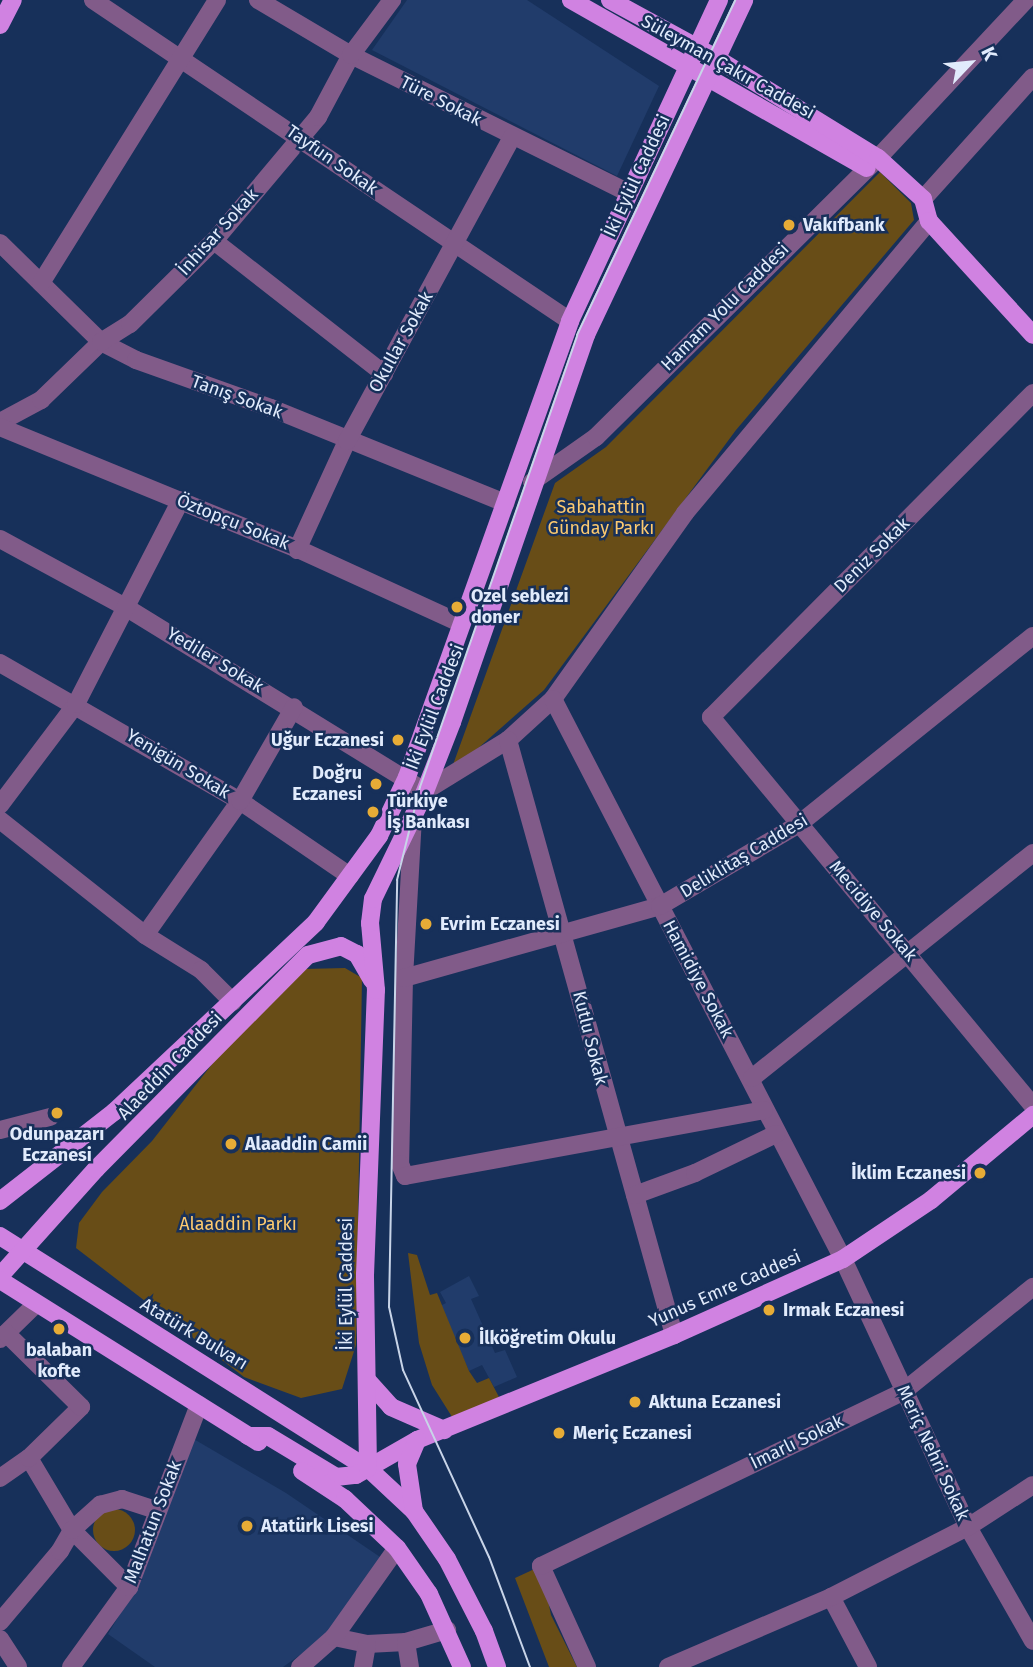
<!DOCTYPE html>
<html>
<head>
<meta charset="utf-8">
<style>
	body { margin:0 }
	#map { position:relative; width:1033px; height:1667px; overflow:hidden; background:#17305a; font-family:"Fira Sans",sans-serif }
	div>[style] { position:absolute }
	.built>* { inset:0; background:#213c6b }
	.green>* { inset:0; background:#684d17 }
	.round { border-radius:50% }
	.minor>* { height:18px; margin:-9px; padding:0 9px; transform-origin:9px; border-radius:9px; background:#815b89 }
	.major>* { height:18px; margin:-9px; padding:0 9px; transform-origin:9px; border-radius:9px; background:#d082e1 }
	.tram>* { height:2px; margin:-1px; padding:0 1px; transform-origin:1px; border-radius:1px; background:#c8d4e8 }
	.dots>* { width:19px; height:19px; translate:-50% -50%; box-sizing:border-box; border:4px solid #17305a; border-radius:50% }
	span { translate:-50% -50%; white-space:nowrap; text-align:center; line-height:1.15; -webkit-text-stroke:5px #17305a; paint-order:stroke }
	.street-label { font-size:18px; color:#e1ebfc }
	.poi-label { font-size:18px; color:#e1ebfc; font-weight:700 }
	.left { translate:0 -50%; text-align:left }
	.right { translate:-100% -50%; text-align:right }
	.park-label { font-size:18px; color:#fdca6f }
	.north { position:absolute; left:935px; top:28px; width:70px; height:70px; -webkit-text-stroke:5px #17305a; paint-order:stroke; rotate:64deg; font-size:19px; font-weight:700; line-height:28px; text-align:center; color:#e1ebfc }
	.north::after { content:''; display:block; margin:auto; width:24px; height:32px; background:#e1ebfc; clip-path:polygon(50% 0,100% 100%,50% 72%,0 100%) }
</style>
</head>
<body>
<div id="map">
	<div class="built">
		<i style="clip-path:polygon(407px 0,527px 0,659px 86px,617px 176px,372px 50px)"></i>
		<i style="clip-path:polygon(469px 1276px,479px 1296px,471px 1299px,495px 1353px,505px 1350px,517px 1377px,494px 1387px,482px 1365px,469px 1371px,440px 1306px,446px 1303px,440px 1292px)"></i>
		<i style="clip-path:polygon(192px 1438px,286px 1493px,383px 1559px,324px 1638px,283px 1667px,155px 1667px,108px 1634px,137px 1586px)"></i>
	</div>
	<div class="green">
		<i style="clip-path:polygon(880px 172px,911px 203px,914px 220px,736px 430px,544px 690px,450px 773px,555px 483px,606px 447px)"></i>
		<i style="clip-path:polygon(345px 968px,362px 978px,356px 1345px,342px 1389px,301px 1398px,244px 1377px,76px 1248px,79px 1223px,102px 1192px,152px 1141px,227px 1045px,304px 969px)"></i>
		<i style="clip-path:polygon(408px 1253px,417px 1255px,430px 1295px,437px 1293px,469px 1371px,477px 1383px,489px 1378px,499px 1397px,454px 1420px,432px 1385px,419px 1343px)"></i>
		<i class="round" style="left:93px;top:1509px;width:42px;height:42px"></i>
		<i style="clip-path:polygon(541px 1566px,551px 1615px,577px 1667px,549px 1667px,515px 1578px)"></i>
	</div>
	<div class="minor">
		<i style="left:93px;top:0;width:575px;rotate:33.94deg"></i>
		<i style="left:258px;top:0;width:108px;rotate:30.6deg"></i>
		<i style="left:351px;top:55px;width:310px;rotate:26.4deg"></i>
		<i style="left:923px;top:199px;width:164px;rotate:-48deg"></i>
		<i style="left:214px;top:241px;width:216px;rotate:38deg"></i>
		<i style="left:0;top:243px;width:141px;rotate:44.4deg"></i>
		<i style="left:101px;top:342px;width:39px;rotate:27deg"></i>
		<i style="left:136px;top:360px;width:143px;rotate:19.6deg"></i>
		<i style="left:271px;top:408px;width:253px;rotate:22.1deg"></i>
		<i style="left:41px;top:283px;width:333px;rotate:-58.1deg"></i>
		<i style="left:1033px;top:393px;width:457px;rotate:134.8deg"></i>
		<i style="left:711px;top:717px;width:505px;rotate:50.38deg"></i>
		<i style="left:0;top:422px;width:47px;rotate:-28.2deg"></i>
		<i style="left:41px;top:400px;width:83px;rotate:-44deg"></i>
		<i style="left:101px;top:342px;width:34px;rotate:-32deg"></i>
		<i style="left:130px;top:324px;width:118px;rotate:-44.7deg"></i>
		<i style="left:214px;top:241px;width:162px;rotate:-50deg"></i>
		<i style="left:318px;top:117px;width:70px;rotate:-62deg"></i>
		<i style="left:351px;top:55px;width:69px;rotate:-53.3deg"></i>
		<i style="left:0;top:427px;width:322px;rotate:22.3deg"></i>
		<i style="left:298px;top:549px;width:180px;rotate:24.6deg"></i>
		<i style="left:532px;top:482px;width:78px;rotate:-35.1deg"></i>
		<i style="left:596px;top:437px;width:397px;rotate:-44.7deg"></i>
		<i style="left:878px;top:158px;width:216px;rotate:-46.9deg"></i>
		<i style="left:0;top:539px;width:145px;rotate:28.5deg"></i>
		<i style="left:127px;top:608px;width:350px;rotate:31.6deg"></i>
		<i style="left:425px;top:791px;width:97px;rotate:-31.6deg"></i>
		<i style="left:508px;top:740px;width:61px;rotate:-42.3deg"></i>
		<i style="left:553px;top:699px;width:228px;rotate:-54.6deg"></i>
		<i style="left:685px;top:513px;width:381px;rotate:-50.1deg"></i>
		<i style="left:297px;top:550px;width:120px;rotate:-65.4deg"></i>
		<i style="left:347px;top:441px;width:346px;rotate:-61.5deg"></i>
		<i style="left:0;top:663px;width:277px;rotate:29.9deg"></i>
		<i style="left:240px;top:801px;width:133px;rotate:34.3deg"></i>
		<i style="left:553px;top:699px;width:631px;rotate:62.62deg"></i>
		<i style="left:843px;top:1259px;width:296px;rotate:65deg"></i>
		<i style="left:968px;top:1527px;width:131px;rotate:60.3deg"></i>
		<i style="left:508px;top:740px;width:618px;rotate:74.41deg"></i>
		<i style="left:0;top:805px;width:126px;rotate:-53deg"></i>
		<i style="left:76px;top:704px;width:229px;rotate:-62.8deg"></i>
		<i style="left:413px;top:817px;width:161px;rotate:93.2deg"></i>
		<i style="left:404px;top:978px;width:186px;rotate:91.2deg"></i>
		<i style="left:400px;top:1164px;width:13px;rotate:67deg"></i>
		<i style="left:405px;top:1176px;width:365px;rotate:-10.4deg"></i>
		<i style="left:0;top:820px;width:185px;rotate:38.4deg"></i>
		<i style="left:145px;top:935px;width:66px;rotate:32deg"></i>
		<i style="left:201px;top:970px;width:45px;rotate:45deg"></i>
		<i style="left:145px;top:935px;width:164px;rotate:-54.7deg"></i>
		<i style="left:240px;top:801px;width:108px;rotate:-60.1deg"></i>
		<i style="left:404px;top:978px;width:266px;rotate:-15.7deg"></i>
		<i style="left:660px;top:906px;width:161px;rotate:-30.5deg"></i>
		<i style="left:799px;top:824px;width:300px;rotate:-38.8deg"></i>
		<i style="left:752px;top:1078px;width:360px;rotate:-38.7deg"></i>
		<i style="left:0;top:1130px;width:52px;rotate:-14.6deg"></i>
		<i style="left:635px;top:1195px;width:64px;rotate:-20.1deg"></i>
		<i style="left:695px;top:1173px;width:90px;rotate:-25.7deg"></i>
		<i style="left:0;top:1339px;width:50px;rotate:-44.2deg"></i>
		<i style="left:29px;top:1458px;width:84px;rotate:59.2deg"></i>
		<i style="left:72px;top:1530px;width:81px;rotate:45deg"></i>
		<i style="left:0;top:1478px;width:35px;rotate:-35deg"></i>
		<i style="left:29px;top:1458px;width:73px;rotate:-44.4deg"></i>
		<i style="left:81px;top:1407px;width:105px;rotate:-135.4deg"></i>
		<i style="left:831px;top:1597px;width:79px;rotate:62.1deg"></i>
		<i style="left:0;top:1622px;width:93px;rotate:-49.8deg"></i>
		<i style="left:60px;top:1551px;width:24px;rotate:-60deg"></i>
		<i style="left:72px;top:1530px;width:38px;rotate:-42deg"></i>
		<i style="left:100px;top:1505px;width:23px;rotate:-15deg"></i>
		<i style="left:122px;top:1499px;width:38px;rotate:18deg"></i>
		<i style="left:334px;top:1637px;width:34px;rotate:12deg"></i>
		<i style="left:367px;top:1644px;width:39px;rotate:-3deg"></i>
		<i style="left:406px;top:1642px;width:43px;rotate:-16.3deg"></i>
		<i style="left:0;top:1639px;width:33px;rotate:57deg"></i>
		<i style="left:406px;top:1642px;width:25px;rotate:81deg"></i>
		<i style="left:71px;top:1667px;width:99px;rotate:-54.1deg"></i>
		<i style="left:129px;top:1587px;width:195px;rotate:-69deg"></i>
		<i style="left:300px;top:1667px;width:45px;rotate:-41.4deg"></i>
		<i style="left:334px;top:1637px;width:109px;rotate:-54.7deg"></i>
		<i style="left:363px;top:1667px;width:23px;rotate:-80deg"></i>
		<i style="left:587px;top:1667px;width:111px;rotate:-114.5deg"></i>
		<i style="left:541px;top:1566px;width:403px;rotate:-25.7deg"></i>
		<i style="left:904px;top:1391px;width:166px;rotate:-38.9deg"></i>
		<i style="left:668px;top:1667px;width:177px;rotate:-23.2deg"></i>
		<i style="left:831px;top:1597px;width:154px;rotate:-27.1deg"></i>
		<i style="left:968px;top:1527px;width:77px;rotate:-32.9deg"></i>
	</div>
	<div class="major">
		<i style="left:571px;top:0;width:340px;rotate:29.6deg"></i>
		<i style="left:610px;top:0;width:115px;rotate:28.6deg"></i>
		<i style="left:711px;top:55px;width:196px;rotate:31.7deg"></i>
		<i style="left:878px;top:158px;width:61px;rotate:42.3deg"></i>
		<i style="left:923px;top:199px;width:23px;rotate:75deg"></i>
		<i style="left:929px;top:221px;width:154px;rotate:47.6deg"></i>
		<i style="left:0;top:25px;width:28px;rotate:-63deg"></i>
		<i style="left:0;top:1201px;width:145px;rotate:-38deg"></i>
		<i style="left:114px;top:1112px;width:277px;rotate:-43.2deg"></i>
		<i style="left:316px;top:922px;width:107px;rotate:-53.8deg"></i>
		<i style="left:379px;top:836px;width:65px;rotate:-64.6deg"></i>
		<i style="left:407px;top:777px;width:484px;rotate:-70.3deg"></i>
		<i style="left:570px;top:321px;width:354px;rotate:-65.1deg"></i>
		<i style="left:0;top:1236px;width:438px;rotate:32.3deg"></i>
		<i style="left:370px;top:1470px;width:60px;rotate:43deg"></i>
		<i style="left:414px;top:1511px;width:58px;rotate:55.5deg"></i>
		<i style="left:447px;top:1559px;width:81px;rotate:62.8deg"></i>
		<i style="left:484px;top:1631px;width:38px;rotate:70deg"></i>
		<i style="left:0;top:1276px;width:144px;rotate:-48.1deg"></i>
		<i style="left:96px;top:1169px;width:301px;rotate:-45.3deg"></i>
		<i style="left:308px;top:955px;width:34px;rotate:-15deg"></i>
		<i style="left:341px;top:946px;width:18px;rotate:27deg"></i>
		<i style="left:357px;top:954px;width:30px;rotate:60deg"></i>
		<i style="left:0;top:1280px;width:305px;rotate:32.1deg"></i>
		<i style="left:367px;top:1380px;width:36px;rotate:48deg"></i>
		<i style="left:391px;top:1407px;width:58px;rotate:23.5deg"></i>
		<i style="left:248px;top:1436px;width:20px"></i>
		<i style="left:268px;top:1436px;width:79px;rotate:31.1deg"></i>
		<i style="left:336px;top:1477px;width:20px;rotate:-6deg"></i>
		<i style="left:356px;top:1475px;width:70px;rotate:-29.8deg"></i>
		<i style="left:417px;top:1440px;width:278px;rotate:-22.2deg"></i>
		<i style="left:674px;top:1335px;width:185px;rotate:-24.2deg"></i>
		<i style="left:843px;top:1259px;width:106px;rotate:-33.8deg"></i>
		<i style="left:931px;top:1200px;width:133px;rotate:-39.8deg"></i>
		<i style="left:368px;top:1468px;width:193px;rotate:-90.9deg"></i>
		<i style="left:365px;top:1275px;width:285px;rotate:-87.8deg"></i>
		<i style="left:376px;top:990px;width:67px;rotate:-95.1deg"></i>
		<i style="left:370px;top:923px;width:24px;rotate:-83deg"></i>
		<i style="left:373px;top:899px;width:117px;rotate:-64.1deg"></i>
		<i style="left:424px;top:794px;width:77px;rotate:-68.7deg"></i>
		<i style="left:452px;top:722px;width:410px;rotate:-70.9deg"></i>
		<i style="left:586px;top:335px;width:370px;rotate:-64.7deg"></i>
		<i style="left:302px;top:1471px;width:51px;rotate:33.1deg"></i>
		<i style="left:345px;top:1499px;width:71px;rotate:43.3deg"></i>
		<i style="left:397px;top:1548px;width:56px;rotate:55.2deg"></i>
		<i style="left:429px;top:1594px;width:80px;rotate:65.7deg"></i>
		<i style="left:414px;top:1511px;width:48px;rotate:-98.5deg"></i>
		<i style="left:407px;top:1464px;width:26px;rotate:-67deg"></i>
	</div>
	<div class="tram">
		<i style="left:530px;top:1667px;width:117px;rotate:-110.4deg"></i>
		<i style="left:489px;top:1557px;width:206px;rotate:-114.7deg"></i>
		<i style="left:403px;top:1370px;width:65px;rotate:-102.5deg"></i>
		<i style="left:389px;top:1307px;width:427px;rotate:-88.9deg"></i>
		<i style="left:397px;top:880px;width:96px;rotate:-76.1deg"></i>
		<i style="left:420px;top:787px;width:478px;rotate:-70.8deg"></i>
		<i style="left:577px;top:335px;width:370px;rotate:-64.7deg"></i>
	</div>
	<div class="dots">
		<i style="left:789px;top:225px;background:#e7ac36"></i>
		<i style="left:457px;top:607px;background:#e7ac36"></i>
		<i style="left:398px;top:740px;background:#e7ac36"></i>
		<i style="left:376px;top:784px;background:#e7ac36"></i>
		<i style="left:373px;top:812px;background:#e7ac36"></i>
		<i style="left:426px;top:924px;background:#e7ac36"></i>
		<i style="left:57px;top:1113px;background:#e7ac36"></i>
		<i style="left:231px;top:1144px;background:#e7ac36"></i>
		<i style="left:980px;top:1173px;background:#e7ac36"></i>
		<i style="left:769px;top:1310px;background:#e7ac36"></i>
		<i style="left:59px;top:1329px;background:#e7ac36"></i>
		<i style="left:465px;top:1338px;background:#e7ac36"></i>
		<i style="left:635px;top:1402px;background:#e7ac36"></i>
		<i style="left:559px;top:1433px;background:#e7ac36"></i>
		<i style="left:247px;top:1526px;background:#e7ac36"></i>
	</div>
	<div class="street-label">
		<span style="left:728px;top:67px;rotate:29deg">Süleyman Çakır Caddesi</span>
		<span style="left:441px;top:101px;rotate:27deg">Türe Sokak</span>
		<span style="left:332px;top:160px;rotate:35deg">Tayfun Sokak</span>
		<span style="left:637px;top:176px;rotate:-65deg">İki Eylül Caddesi</span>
		<span style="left:218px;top:232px;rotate:-48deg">İnhisar Sokak</span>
		<span style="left:725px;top:307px;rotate:-45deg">Hamam Yolu Caddesi</span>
		<span style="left:401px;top:342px;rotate:-61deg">Okullar Sokak</span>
		<span style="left:237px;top:397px;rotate:20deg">Tanış Sokak</span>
		<span style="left:233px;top:522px;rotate:22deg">Öztopçu Sokak</span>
		<span style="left:872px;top:555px;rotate:-45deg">Deniz Sokak</span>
		<span style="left:215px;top:660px;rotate:31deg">Yediler Sokak</span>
		<span style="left:435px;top:707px;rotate:-69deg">İki Eylül Caddesi</span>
		<span style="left:178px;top:764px;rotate:31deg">Yenigün Sokak</span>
		<span style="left:744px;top:856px;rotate:-31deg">Deliklitaş Caddesi</span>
		<span style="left:873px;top:911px;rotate:50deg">Mecidiye Sokak</span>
		<span style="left:698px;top:979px;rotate:62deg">Hamidiye Sokak</span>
		<span style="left:590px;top:1038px;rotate:76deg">Kutlu Sokak</span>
		<span style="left:170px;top:1066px;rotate:-46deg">Alaeddin Caddesi</span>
		<span style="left:346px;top:1284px;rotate:-90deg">İki Eylül Caddesi</span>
		<span style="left:725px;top:1289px;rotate:-24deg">Yunus Emre Caddesi</span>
		<span style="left:194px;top:1334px;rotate:31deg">Atatürk Bulvarı</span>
		<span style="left:797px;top:1442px;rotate:-26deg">İmarlı Sokak</span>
		<span style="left:933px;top:1453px;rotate:65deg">Meriç Nehri Sokak</span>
		<span style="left:153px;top:1522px;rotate:-69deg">Malhatun Sokak</span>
	</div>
	<div class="poi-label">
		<span class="left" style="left:803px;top:225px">Vakıfbank</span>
		<span class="left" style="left:471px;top:607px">Ozel seblezi<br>doner</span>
		<span class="right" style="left:384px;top:740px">Uğur Eczanesi</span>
		<span class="right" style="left:362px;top:784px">Doğru<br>Eczanesi</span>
		<span class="left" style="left:387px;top:812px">Türkiye<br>İş Bankası</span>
		<span class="left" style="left:440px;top:924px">Evrim Eczanesi</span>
		<span style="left:57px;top:1145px">Odunpazarı<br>Eczanesi</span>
		<span class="left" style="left:245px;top:1144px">Alaaddin Camii</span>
		<span class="right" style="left:966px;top:1173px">İklim Eczanesi</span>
		<span class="left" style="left:783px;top:1310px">Irmak Eczanesi</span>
		<span class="left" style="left:479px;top:1338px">İlköğretim Okulu</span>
		<span style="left:59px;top:1361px">balaban<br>kofte</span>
		<span class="left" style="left:649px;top:1402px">Aktuna Eczanesi</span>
		<span class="left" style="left:573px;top:1433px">Meriç Eczanesi</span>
		<span class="left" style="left:261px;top:1526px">Atatürk Lisesi</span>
	</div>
	<div class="park-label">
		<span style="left:601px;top:518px">Sabahattin<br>Günday Parkı</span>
		<span style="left:238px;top:1224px">Alaaddin Parkı</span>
	</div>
	<div class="north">K</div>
</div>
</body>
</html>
